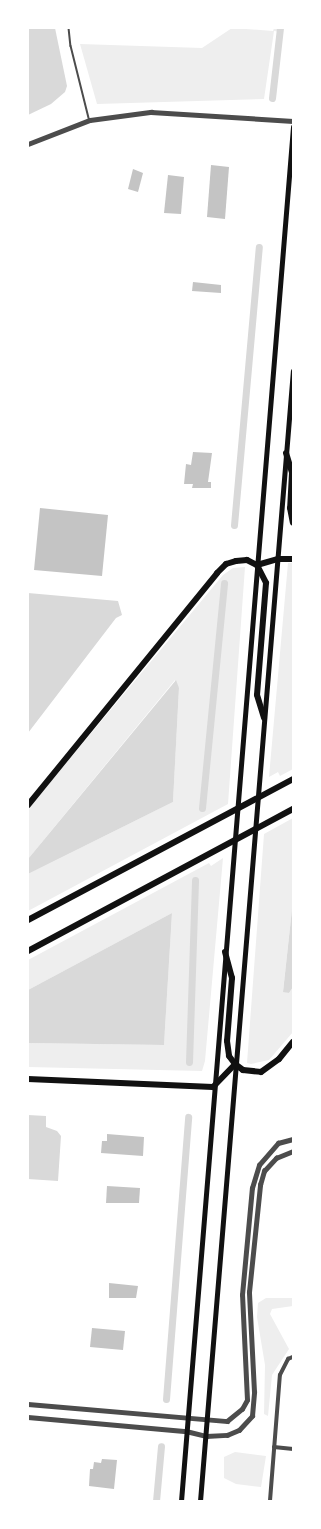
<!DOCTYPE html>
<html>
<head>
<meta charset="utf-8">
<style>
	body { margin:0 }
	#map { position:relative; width:321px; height:1529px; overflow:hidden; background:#fff; font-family:"DM Sans",sans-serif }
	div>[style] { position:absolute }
	.green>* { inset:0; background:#eee }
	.water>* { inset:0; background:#d9d9d9 }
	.canal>* { height:7px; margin:-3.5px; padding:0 3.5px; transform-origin:3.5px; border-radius:3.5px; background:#d9d9d9 }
	.building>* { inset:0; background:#c4c4c4 }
	.service>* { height:1.5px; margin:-0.75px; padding:0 0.75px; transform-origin:0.75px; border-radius:0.75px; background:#4c4c4c }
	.minor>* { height:3.5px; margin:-1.75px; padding:0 1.75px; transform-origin:1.75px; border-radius:1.75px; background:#4c4c4c }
	.tertiary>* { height:4.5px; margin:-2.25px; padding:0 2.25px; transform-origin:2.25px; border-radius:2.25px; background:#4c4c4c }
	.secondary>* { height:5px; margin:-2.5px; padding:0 2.5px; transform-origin:2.5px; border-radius:2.5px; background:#111 }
	.motorway>* { height:6px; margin:-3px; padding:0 3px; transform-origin:3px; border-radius:3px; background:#111 }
	span { translate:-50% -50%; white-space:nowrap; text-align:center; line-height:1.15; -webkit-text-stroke:4px #fff; paint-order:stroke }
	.frame { position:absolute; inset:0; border:29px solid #fff; pointer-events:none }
</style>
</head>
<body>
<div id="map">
	<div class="green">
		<i style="clip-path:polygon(232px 28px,273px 31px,274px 28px,282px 28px,281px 32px,274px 31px,264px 99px,97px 104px,80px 44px,202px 48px)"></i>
		<i style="clip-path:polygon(288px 563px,293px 563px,293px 769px,280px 776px,278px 772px,269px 777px)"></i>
		<i style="clip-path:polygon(245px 567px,228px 804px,28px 911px,28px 874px,173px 802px,179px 689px,175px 680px,28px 859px,28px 809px,223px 575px,233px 568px)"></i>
		<i style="clip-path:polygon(293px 818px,293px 900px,283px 991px,289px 993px,293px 987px,293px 1032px,269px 1060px,251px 1064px,247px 1063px,264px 834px)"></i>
		<i style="clip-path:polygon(223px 858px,205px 1061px,202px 1071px,28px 1067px,28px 1043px,164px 1045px,172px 913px,28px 990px,28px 960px,209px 863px,211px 866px)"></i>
		<i style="clip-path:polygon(266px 1298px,293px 1298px,293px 1306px,272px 1309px,270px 1314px,289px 1349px,272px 1375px,268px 1416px,264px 1414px,265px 1365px,257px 1317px,258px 1303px)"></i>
		<i style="clip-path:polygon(235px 1452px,266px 1456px,261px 1487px,236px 1484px,224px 1478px,224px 1457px)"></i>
	</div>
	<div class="water">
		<i style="clip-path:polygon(28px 28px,55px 28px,67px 86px,65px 92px,51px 104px,28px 115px)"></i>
		<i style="clip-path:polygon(28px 593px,118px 601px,122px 615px,116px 618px,28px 733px)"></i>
		<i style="clip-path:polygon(176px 680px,179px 688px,173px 802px,28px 874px,28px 859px)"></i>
		<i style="clip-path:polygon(293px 900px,293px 987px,289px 993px,283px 992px)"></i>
		<i style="clip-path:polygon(172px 913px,164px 1045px,28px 1043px,28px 990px)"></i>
		<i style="clip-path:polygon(28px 1115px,46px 1116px,46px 1127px,57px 1131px,61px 1136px,58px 1181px,28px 1179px)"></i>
	</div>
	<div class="canal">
		<i style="left:272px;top:98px;width:70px;rotate:-83.5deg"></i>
		<i style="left:234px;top:525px;width:279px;rotate:-84.9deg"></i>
		<i style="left:202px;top:808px;width:226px;rotate:-84.4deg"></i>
		<i style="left:189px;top:1062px;width:182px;rotate:-88.1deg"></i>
		<i style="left:166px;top:1399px;width:283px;rotate:-85.5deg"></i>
		<i style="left:156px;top:1501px;width:55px;rotate:-84.8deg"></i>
	</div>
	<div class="building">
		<i style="clip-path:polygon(211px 165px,229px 167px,225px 219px,207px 217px)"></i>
		<i style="clip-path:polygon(133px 169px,143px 173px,138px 192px,128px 189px)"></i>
		<i style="clip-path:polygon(168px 175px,184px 177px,181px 214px,164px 213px)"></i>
		<i style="clip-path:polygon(193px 282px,221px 285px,221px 293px,192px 291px)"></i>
		<i style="clip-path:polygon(193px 452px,212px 453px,208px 482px,211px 482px,211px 488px,192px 488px,193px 484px,184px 484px,186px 464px,191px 465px)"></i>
		<i style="clip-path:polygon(40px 508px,108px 515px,102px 576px,34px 570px)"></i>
		<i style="clip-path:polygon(107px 1134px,144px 1137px,143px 1156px,101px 1153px,102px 1141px,107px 1141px)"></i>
		<i style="clip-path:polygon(107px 1186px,140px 1188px,139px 1203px,106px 1203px)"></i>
		<i style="clip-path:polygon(109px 1283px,138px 1286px,136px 1298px,109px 1298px)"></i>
		<i style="clip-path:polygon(92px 1328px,125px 1331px,123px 1350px,90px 1347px)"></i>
		<i style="clip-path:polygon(102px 1459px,117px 1460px,114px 1489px,89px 1486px,90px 1469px,93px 1469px,94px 1462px,101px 1463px)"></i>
	</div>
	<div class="service">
		<i style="left:69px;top:28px;width:18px;rotate:84deg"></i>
		<i style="left:71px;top:46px;width:74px;rotate:76deg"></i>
	</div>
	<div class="minor">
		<i style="left:274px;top:1447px;width:19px;rotate:6deg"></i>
		<i style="left:270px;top:1501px;width:126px;rotate:-85.5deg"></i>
		<i style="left:280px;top:1375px;width:18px;rotate:-63deg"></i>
		<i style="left:288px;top:1359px;width:5px;rotate:-22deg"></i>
	</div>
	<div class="tertiary">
		<i style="left:28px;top:144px;width:66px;rotate:-21.2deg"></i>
		<i style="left:90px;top:120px;width:62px;rotate:-7.5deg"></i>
		<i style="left:151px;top:112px;width:142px;rotate:3.6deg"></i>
		<i style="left:28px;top:1404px;width:200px;rotate:4.9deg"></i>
		<i style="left:227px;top:1421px;width:19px;rotate:-39deg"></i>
		<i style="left:242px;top:1409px;width:10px;rotate:-61deg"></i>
		<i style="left:247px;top:1400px;width:105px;rotate:-92.7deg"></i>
		<i style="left:242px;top:1295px;width:107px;rotate:-84.7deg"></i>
		<i style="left:252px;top:1188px;width:24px;rotate:-73deg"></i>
		<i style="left:259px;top:1165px;width:29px;rotate:-49deg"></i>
		<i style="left:278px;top:1143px;width:16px;rotate:-15deg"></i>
		<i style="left:28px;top:1417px;width:159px;rotate:5.1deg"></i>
		<i style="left:186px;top:1431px;width:21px;rotate:14deg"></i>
		<i style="left:206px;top:1436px;width:21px;rotate:-3deg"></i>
		<i style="left:227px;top:1435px;width:13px;rotate:-23deg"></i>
		<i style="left:239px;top:1430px;width:19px;rotate:-47deg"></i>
		<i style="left:252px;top:1416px;width:24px;rotate:-85deg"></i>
		<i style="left:254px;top:1392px;width:100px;rotate:-92.9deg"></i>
		<i style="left:249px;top:1292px;width:108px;rotate:-84.1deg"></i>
		<i style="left:260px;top:1185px;width:15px;rotate:-74deg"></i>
		<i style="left:264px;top:1171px;width:18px;rotate:-47deg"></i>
		<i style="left:276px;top:1158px;width:18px;rotate:-22deg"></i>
	</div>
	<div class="secondary">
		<i style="left:181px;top:1501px;width:1379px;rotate:-85.34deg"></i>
		<i style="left:200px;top:1501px;width:1134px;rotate:-85.3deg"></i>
	</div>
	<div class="motorway">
		<i style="left:286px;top:453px;width:21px;rotate:73deg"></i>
		<i style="left:292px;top:473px;width:35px;rotate:93deg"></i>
		<i style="left:290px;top:508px;width:15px;rotate:79deg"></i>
		<i style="left:257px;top:565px;width:22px;rotate:-16deg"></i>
		<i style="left:278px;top:559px;width:15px"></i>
		<i style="left:28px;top:805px;width:299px;rotate:-50.8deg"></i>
		<i style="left:217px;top:573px;width:13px;rotate:-45deg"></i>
		<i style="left:226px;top:564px;width:10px;rotate:-17deg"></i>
		<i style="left:236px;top:561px;width:11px;rotate:-5deg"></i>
		<i style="left:247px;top:560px;width:11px;rotate:27deg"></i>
		<i style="left:257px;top:565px;width:20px;rotate:63deg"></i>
		<i style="left:266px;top:583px;width:112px;rotate:94.6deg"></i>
		<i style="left:257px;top:695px;width:24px;rotate:73deg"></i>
		<i style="left:28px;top:920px;width:300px;rotate:-28deg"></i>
		<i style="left:28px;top:951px;width:301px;rotate:-28.2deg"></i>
		<i style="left:225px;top:952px;width:27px;rotate:75deg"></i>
		<i style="left:232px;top:978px;width:63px;rotate:94.5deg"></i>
		<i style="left:227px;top:1041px;width:15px;rotate:82deg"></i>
		<i style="left:229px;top:1056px;width:10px;rotate:53deg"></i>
		<i style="left:235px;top:1064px;width:10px;rotate:37deg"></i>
		<i style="left:243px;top:1070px;width:18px;rotate:6deg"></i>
		<i style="left:261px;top:1072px;width:22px;rotate:-36deg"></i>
		<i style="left:279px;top:1059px;width:22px;rotate:-51deg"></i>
		<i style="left:28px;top:1079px;width:185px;rotate:2.5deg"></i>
		<i style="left:213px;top:1087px;width:32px;rotate:-46deg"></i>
	</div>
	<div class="frame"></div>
</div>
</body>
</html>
